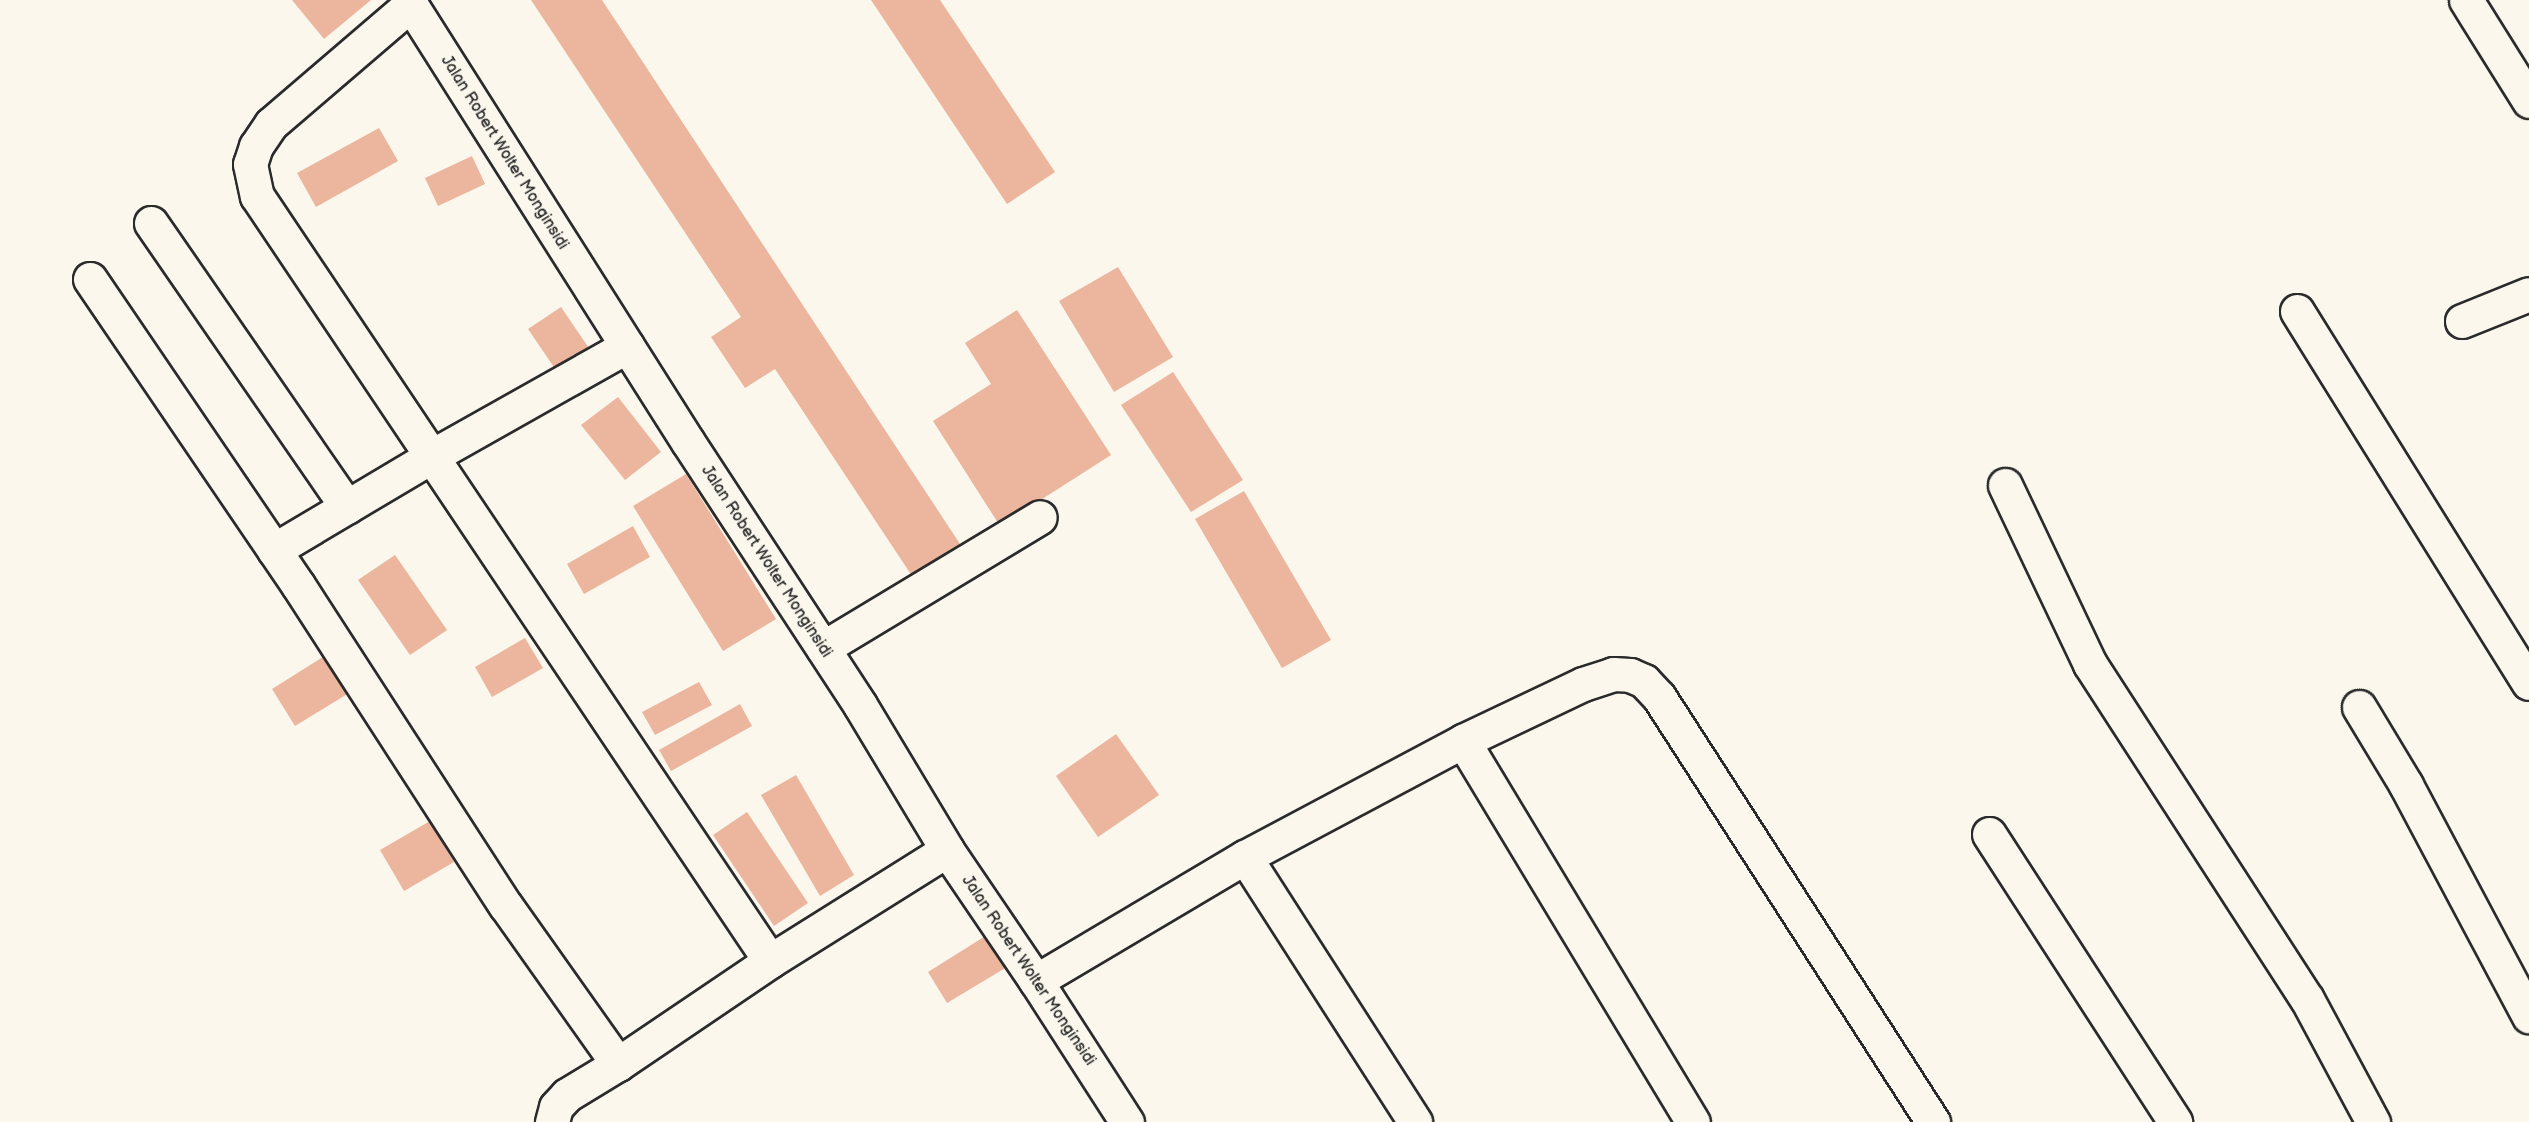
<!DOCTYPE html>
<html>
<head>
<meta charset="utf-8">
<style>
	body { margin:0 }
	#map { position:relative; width:2529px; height:1122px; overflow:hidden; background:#fbf7ec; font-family:"Balsamiq Sans",sans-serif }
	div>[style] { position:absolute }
	.building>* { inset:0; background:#ebb59e }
	.roads { filter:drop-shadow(2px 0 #2b2b2b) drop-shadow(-2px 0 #2b2b2b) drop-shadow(0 2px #2b2b2b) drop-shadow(0 -2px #2b2b2b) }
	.minor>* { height:33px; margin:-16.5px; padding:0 16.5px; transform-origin:16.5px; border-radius:16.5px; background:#fbf7ec }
	.secondary>* { height:33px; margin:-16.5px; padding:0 16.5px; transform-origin:16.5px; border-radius:16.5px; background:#fbf7ec }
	span { translate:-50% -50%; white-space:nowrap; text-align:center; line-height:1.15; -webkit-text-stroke:4.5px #fbf7ec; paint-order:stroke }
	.street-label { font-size:16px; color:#2b2b2b }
</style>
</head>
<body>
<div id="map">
	<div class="building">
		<i style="clip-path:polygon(292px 0,371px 0,324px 39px)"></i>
		<i style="clip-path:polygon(531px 0,602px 0,962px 547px,914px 579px,775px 369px,745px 388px,711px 337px,741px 317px)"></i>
		<i style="clip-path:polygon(871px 0,940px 0,1055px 172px,1007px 204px)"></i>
		<i style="clip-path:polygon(379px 128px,398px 161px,316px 207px,297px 173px)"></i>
		<i style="clip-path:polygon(472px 156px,485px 184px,438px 206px,425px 178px)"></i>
		<i style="clip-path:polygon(1118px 267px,1173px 357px,1114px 392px,1059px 301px)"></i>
		<i style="clip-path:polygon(561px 307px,595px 357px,562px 379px,528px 329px)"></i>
		<i style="clip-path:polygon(1017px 310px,1111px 455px,1000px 526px,933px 421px,991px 384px,965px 343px)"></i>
		<i style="clip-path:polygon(1173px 372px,1243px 480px,1191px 512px,1121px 405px)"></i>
		<i style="clip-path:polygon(618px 397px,661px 452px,625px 480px,581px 425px)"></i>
		<i style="clip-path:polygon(686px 474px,776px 619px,723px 651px,633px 506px)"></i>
		<i style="clip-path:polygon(1244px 491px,1331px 640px,1282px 668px,1195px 519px)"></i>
		<i style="clip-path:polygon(633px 526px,650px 557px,584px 594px,567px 564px)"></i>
		<i style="clip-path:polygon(395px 555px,447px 630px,410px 655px,358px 580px)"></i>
		<i style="clip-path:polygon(525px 638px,543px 668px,492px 697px,475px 667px)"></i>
		<i style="clip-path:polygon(326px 655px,349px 693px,295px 726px,272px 689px)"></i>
		<i style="clip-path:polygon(699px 682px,712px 705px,655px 735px,642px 712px)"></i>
		<i style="clip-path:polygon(740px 704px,752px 726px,671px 771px,659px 750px)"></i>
		<i style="clip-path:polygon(1116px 734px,1159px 795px,1098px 837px,1056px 776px)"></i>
		<i style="clip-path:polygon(796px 775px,854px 875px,820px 896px,761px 795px)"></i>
		<i style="clip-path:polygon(747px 812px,808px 903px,774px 926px,713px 835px)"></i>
		<i style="clip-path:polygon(430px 821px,454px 862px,404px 891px,380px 850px)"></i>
		<i style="clip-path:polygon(987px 935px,1007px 967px,947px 1003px,928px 972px)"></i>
	</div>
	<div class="roads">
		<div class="minor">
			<i style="left:2466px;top:0;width:119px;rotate:58deg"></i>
			<i style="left:411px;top:4px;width:184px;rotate:139.4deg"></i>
			<i style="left:271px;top:124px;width:27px;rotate:124deg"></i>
			<i style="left:256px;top:146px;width:19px;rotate:108deg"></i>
			<i style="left:250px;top:164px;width:33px;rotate:78deg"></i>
			<i style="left:257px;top:196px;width:921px;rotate:56.15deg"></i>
			<i style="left:151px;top:223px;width:345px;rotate:55.4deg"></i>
			<i style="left:90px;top:279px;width:370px;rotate:55.8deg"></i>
			<i style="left:298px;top:585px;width:382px;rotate:57.1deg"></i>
			<i style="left:506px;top:906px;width:194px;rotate:54.7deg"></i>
			<i style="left:618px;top:1064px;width:60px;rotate:148.7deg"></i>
			<i style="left:567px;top:1095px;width:16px;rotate:133deg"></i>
			<i style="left:556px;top:1107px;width:16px;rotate:105deg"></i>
			<i style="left:2297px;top:311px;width:438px;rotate:58.1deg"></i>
			<i style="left:2462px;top:321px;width:72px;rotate:-21.9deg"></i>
			<i style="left:2005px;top:485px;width:198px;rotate:64.6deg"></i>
			<i style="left:2090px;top:664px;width:399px;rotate:57.1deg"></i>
			<i style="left:2307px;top:999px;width:140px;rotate:61.8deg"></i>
			<i style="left:274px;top:550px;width:184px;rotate:-30.7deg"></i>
			<i style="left:432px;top:456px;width:224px;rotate:-29.4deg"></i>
			<i style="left:823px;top:648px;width:253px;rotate:-31.1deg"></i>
			<i style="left:2359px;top:707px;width:91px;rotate:58.9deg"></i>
			<i style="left:2406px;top:785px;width:262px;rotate:62deg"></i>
			<i style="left:1463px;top:741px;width:445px;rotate:58.9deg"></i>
			<i style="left:1989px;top:834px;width:343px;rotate:57.1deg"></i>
			<i style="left:1245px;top:857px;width:315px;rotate:57.3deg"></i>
			<i style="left:1036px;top:981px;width:243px;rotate:-30.7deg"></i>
			<i style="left:1245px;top:857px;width:247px;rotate:-28deg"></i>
			<i style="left:1463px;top:741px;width:133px;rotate:-25.4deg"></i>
			<i style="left:1583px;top:684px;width:32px;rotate:-18deg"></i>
			<i style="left:1613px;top:674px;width:17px;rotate:3deg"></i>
			<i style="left:1630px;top:675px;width:15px;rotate:23deg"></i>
			<i style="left:1644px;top:681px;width:22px;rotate:47deg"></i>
			<i style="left:1659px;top:697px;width:506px;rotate:57.19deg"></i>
			<i style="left:618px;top:1064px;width:184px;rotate:-34.1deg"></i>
			<i style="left:770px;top:961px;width:209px;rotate:-32.1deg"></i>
		</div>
		<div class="secondary">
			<i style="left:408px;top:0;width:523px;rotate:57.65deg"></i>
			<i style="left:688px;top:442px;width:314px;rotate:56.8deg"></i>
			<i style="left:860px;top:705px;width:169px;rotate:59deg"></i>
			<i style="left:947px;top:850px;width:158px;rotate:55.8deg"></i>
			<i style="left:1036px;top:981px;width:168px;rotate:57.2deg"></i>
		</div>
	</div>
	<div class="street-label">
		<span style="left:504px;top:153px;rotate:58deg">Jalan Robert Wolter Monginsidi</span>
		<span style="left:766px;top:562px;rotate:57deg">Jalan Robert Wolter Monginsidi</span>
		<span style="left:1028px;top:971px;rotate:56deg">Jalan Robert Wolter Monginsidi</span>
	</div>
</div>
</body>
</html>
